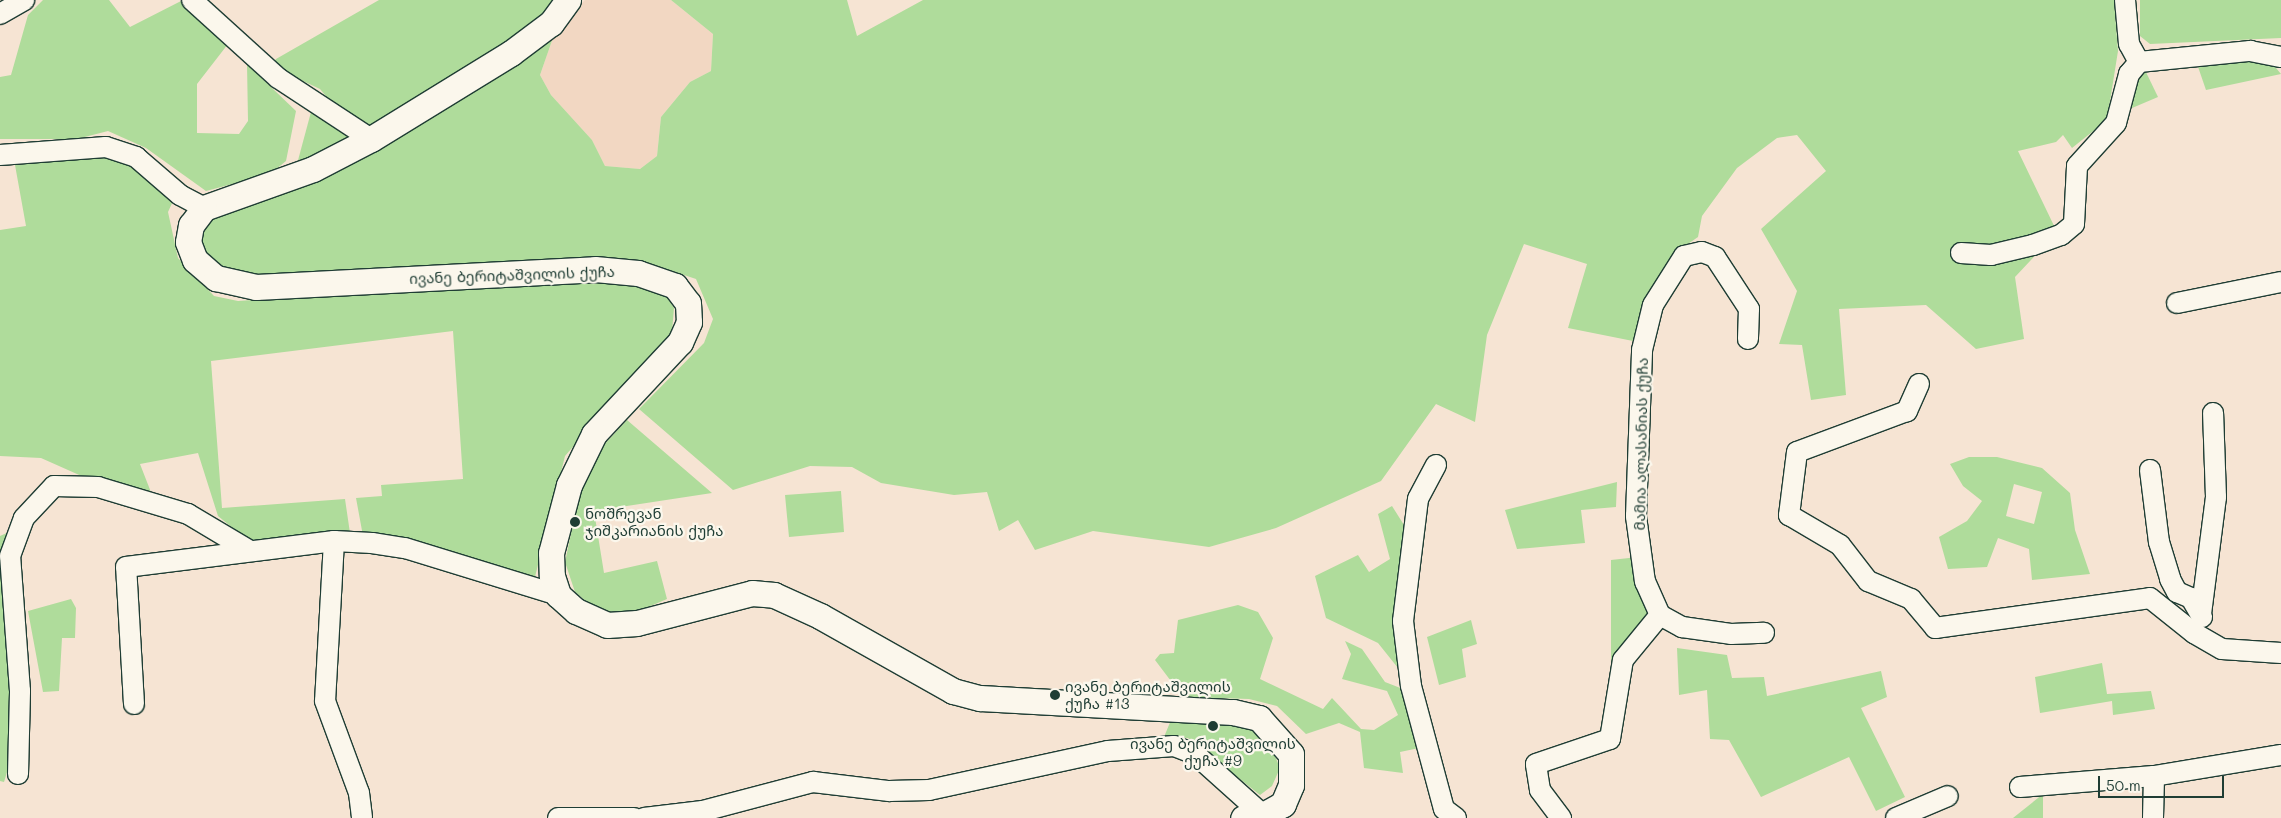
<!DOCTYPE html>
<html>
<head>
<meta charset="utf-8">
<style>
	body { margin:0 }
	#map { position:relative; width:2281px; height:818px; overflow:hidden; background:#f6e4d3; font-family:Mali,"Noto Sans Georgian",sans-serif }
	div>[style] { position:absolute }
	.built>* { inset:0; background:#f2d7c2 }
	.green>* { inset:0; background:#afdc9b }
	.roads { filter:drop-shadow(1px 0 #1f3d34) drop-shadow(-1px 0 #1f3d34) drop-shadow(0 1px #1f3d34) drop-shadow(0 -1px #1f3d34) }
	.minor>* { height:20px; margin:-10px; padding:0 10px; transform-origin:10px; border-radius:10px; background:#fbf7ec }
	.major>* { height:25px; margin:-12.5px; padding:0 12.5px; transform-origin:12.5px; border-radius:12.5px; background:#fbf7ec }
	.dots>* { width:14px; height:14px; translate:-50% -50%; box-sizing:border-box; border:2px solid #fbf7ec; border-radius:50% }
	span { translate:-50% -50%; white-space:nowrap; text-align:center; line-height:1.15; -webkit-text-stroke:4.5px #fbf7ec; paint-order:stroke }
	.street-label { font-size:15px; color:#1f3d34 }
	.poi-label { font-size:15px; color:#1f3d34 }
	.left { translate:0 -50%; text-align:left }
	.scale { position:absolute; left:2098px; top:776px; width:126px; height:22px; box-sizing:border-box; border:2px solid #1f3d34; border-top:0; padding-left:6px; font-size:15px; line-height:18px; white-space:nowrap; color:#1f3d34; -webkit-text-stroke:4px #fbf7ec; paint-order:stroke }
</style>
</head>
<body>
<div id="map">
	<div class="built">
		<i style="clip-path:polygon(585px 0,671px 0,713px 34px,711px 71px,690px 82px,661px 117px,657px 156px,640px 169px,605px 166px,592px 140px,551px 95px,540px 75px,555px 32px)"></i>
	</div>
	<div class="green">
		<i style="clip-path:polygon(43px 0,109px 0,130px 27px,183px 0,228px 44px,197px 84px,197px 133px,239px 134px,248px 121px,247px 64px,296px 111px,286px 161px,270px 174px,206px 191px,146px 148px,108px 131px,77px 139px,0 139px,0 77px,11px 75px,28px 15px)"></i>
		<i style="clip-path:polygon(379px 0,553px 0,543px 18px,371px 129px,339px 112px,320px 89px,271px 66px,276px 59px)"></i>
		<i style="clip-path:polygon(671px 0,847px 0,857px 36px,923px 0,2114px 0,2118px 51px,2107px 120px,2072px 148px,2063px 135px,2056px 142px,2018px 151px,2057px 232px,2015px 277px,2024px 339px,1976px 349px,1926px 305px,1839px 309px,1846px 395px,1811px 400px,1802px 345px,1779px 344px,1797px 291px,1761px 229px,1826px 171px,1797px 135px,1777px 138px,1737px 168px,1702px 216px,1698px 237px,1685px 246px,1650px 291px,1633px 341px,1568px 328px,1587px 264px,1524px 244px,1487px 335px,1475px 422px,1436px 404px,1381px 481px,1276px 528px,1209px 547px,1093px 531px,1035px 550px,1018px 520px,999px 531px,987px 492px,954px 495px,881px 483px,852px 467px,810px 466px,733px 490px,639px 409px,704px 343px,713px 319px,696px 279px,654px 265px,605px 259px,242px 278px,221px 271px,205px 253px,202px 237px,209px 219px,368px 156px,555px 32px,540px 75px,551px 95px,592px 140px,605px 166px,640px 169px,657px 156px,661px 117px,690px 82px,711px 71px,713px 34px)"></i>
		<i style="clip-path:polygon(2140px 0,2281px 0,2281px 38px,2150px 44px,2140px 36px)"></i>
		<i style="clip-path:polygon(2266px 56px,2281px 74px,2206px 90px,2196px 61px)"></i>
		<i style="clip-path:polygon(2144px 68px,2158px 97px,2125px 111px,2133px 86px)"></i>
		<i style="clip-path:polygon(311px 112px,343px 129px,351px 139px,297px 164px)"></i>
		<i style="clip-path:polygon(113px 154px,138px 164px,174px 199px,168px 212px,178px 258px,214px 296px,238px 301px,567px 280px,634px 282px,664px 292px,674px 308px,672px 332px,565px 456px,534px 581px,363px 536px,356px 498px,382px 496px,381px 485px,463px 479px,453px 331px,211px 361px,222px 508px,345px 499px,350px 533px,251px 543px,218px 516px,198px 453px,140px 464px,154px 500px,95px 482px,41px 458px,0 456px,0 230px,26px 226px,15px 165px)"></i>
		<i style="clip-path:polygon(627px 420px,712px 493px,594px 511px,604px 573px,657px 561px,667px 599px,639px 611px,615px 613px,594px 608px,575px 592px,565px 562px,580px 491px,602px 447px)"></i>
		<i style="clip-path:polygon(evenodd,1969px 457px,1997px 457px,2042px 468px,2070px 493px,2075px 530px,2090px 574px,2032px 580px,2029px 549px,1998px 538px,1987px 567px,1948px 569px,1939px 537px,1967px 521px,1982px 501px,1963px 486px,1950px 464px,1969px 457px,2014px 484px,2042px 492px,2034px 524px,2006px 516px,2014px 484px)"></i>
		<i style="clip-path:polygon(1617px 482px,1616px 507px,1581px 510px,1585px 543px,1517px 549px,1505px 510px)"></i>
		<i style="clip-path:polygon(841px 491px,844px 532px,789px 537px,785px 495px)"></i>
		<i style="clip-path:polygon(1392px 506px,1404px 525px,1392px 624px,1402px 673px,1378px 643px,1326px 618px,1315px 576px,1358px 555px,1369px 572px,1390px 559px,1378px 514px)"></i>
		<i style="clip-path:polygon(9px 532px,0 555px,15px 639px,10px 762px,4px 782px,0 781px,0 536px)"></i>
		<i style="clip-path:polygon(1638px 557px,1650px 613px,1611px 668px,1611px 560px)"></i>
		<i style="clip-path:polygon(71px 599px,76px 608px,75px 638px,62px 638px,59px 691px,43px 692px,28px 611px)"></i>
		<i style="clip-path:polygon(1238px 605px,1258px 612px,1273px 638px,1260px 679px,1323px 709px,1332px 698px,1361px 729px,1374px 730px,1398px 715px,1387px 691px,1342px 679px,1351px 654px,1345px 641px,1362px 649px,1385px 682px,1408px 691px,1424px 747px,1400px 752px,1403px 773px,1364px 768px,1360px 732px,1339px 723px,1306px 734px,1277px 706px,1249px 699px,1183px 697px,1155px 660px,1160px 654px,1174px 653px,1178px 620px)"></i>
		<i style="clip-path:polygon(1471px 620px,1477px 644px,1462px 649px,1466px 677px,1439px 685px,1427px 637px)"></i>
		<i style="clip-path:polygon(1677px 648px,1727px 655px,1732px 678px,1764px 677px,1767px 696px,1881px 671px,1887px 697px,1861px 708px,1905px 797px,1876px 811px,1849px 757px,1761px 797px,1729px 740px,1710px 739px,1707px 690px,1679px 695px)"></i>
		<i style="clip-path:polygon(2102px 663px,2107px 694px,2151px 691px,2155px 709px,2113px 715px,2112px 701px,2040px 713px,2035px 677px)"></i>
		<i style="clip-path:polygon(1171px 720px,1247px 726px,1270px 744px,1280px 768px,1272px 786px,1260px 795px,1188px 738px,1164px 737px)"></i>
		<i style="clip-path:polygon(2043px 794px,2043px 818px,2013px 818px)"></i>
	</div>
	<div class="roads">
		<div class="minor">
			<i style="left:192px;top:0;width:116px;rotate:42.2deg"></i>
			<i style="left:278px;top:78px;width:111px;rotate:33.3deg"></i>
			<i style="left:2125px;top:0;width:44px;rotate:84.8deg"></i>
			<i style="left:2129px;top:44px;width:21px;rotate:61deg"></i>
			<i style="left:0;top:14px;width:28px;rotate:-30deg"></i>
			<i style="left:0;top:155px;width:106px;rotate:-4.3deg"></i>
			<i style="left:106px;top:147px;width:32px;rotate:18deg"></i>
			<i style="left:136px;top:157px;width:58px;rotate:40.8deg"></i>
			<i style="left:180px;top:195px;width:27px;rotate:28deg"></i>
			<i style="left:1961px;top:253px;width:30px;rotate:4deg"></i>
			<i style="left:1991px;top:255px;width:43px;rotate:-13.4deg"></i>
			<i style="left:2033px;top:245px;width:30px;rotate:-20deg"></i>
			<i style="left:2061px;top:235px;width:17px;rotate:-40deg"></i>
			<i style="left:2074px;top:224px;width:58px;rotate:-87deg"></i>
			<i style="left:2077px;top:166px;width:58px;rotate:-47.8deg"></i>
			<i style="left:2116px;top:123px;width:51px;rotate:-75.1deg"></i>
			<i style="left:2129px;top:74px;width:16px;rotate:-50deg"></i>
			<i style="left:2139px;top:62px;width:112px;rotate:-5.7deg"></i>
			<i style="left:2250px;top:51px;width:32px;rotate:11deg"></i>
			<i style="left:2177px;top:303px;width:106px;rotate:-11.4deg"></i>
			<i style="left:1919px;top:384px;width:30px;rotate:114deg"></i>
			<i style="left:1907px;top:411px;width:117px;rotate:159.6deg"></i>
			<i style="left:1797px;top:452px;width:64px;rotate:97.2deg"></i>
			<i style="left:1789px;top:515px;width:59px;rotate:30.5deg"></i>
			<i style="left:1840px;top:545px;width:46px;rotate:52.1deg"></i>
			<i style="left:1868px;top:581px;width:47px;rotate:22.7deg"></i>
			<i style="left:1911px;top:599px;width:38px;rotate:50deg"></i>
			<i style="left:1935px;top:628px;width:217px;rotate:-7.9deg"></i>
			<i style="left:2150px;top:598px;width:56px;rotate:38.5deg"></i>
			<i style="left:2194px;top:633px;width:32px;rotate:30deg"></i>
			<i style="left:2222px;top:649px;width:59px;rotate:3.9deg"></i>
			<i style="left:1436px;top:465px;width:38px;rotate:118deg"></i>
			<i style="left:1418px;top:499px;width:123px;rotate:97deg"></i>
			<i style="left:1403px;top:621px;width:65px;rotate:83deg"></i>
			<i style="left:1411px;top:686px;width:127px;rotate:75deg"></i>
			<i style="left:1444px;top:809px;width:15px;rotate:37deg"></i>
			<i style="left:2150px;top:470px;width:73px;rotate:82.9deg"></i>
			<i style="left:2159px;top:542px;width:39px;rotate:73deg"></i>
			<i style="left:2170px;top:579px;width:15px;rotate:62deg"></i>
			<i style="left:2177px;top:592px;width:15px;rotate:23deg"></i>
			<i style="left:2191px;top:598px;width:22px;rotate:60deg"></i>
			<i style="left:334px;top:541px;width:160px;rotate:93.2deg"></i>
			<i style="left:325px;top:701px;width:98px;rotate:69.7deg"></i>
			<i style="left:359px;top:793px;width:25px;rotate:83deg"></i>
			<i style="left:2201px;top:614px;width:118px;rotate:-82.7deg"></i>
			<i style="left:2216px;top:497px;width:84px;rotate:-92deg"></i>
			<i style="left:1660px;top:615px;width:36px;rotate:-114deg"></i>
			<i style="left:1645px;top:582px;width:67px;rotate:-97.8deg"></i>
			<i style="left:1636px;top:516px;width:166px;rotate:-87.9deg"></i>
			<i style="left:1642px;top:350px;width:46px;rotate:-76.3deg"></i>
			<i style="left:1653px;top:305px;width:58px;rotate:-57.7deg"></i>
			<i style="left:1684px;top:256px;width:18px;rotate:-13deg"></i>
			<i style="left:1702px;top:252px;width:14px;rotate:21deg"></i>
			<i style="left:1715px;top:257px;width:62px;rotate:56.8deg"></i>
			<i style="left:1749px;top:309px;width:30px;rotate:92deg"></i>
			<i style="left:1660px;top:615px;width:25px;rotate:29deg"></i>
			<i style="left:1682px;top:627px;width:49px;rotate:8.1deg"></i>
			<i style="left:1731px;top:634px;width:33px;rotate:-2deg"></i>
			<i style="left:134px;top:704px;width:137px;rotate:-93.3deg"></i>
			<i style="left:126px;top:567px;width:210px;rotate:-7.1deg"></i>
			<i style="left:334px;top:541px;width:38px;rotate:3deg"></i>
			<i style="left:372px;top:543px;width:33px;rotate:9deg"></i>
			<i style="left:405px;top:548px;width:160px;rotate:17.1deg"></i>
			<i style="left:18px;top:774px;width:83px;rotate:-88.6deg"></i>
			<i style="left:20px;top:691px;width:135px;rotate:-94.2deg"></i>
			<i style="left:10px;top:556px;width:40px;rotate:-69.8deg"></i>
			<i style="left:24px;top:518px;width:44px;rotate:-46.8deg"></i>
			<i style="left:54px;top:486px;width:44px;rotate:1.3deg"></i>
			<i style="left:98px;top:487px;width:94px;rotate:16.7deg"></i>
			<i style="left:188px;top:514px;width:72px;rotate:30.8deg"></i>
			<i style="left:2020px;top:787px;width:134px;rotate:-4.7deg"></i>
			<i style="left:2154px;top:776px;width:129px;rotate:-9.4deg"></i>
			<i style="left:558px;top:818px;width:76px"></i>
			<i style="left:644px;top:818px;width:59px;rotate:-6.8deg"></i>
			<i style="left:703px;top:811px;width:114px;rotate:-14.8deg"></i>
			<i style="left:813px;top:782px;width:77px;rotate:6.8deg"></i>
			<i style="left:889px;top:791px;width:40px;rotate:-1.4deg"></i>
			<i style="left:929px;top:790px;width:183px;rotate:-12.3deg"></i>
			<i style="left:1108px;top:751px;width:66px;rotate:-4.3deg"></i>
			<i style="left:1174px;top:746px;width:22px;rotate:21deg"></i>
			<i style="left:1195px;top:754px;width:91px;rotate:41.9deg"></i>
			<i style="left:1561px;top:818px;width:35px;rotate:-127deg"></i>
			<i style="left:1540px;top:790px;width:26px;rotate:-99deg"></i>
			<i style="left:1536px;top:764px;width:78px;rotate:-18.7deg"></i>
			<i style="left:1610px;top:739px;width:80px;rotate:-80.7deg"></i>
			<i style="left:1623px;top:660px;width:58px;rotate:-50.6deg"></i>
			<i style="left:1896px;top:818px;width:56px;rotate:-22.9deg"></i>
			<i style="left:2153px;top:818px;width:42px;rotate:-88.6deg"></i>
		</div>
		<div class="major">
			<i style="left:568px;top:0;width:29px;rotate:126deg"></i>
			<i style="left:551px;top:23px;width:50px;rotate:143.1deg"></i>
			<i style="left:511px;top:53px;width:164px;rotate:148.4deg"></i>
			<i style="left:371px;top:139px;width:65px;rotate:152.7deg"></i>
			<i style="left:313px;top:169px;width:116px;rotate:160.3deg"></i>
			<i style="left:204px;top:208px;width:21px;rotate:127deg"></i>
			<i style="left:191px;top:225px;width:17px;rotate:100deg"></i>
			<i style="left:188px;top:242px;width:19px;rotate:69deg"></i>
			<i style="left:195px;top:260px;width:28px;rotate:41deg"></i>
			<i style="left:216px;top:278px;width:41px;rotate:12.7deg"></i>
			<i style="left:256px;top:287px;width:339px;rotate:-3deg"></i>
			<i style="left:595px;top:269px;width:43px;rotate:5.3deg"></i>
			<i style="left:638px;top:273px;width:39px;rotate:19deg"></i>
			<i style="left:675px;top:286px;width:21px;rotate:53deg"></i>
			<i style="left:688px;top:303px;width:19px;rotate:87deg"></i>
			<i style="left:689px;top:322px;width:22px;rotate:114deg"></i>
			<i style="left:680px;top:342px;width:126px;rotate:133.1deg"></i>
			<i style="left:594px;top:434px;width:57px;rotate:116.1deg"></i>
			<i style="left:569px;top:485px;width:70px;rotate:104.8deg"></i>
			<i style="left:551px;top:553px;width:23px;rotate:88deg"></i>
			<i style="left:552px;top:576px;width:20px;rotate:72deg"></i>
			<i style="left:558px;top:595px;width:24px;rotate:42deg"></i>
			<i style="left:576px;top:611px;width:34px;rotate:24deg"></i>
			<i style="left:607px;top:625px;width:30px;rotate:-4deg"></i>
			<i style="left:637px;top:623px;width:119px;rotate:-14.6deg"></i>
			<i style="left:752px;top:593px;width:22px;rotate:5deg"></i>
			<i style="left:774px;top:595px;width:51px;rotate:24.5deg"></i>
			<i style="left:820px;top:616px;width:153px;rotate:29.4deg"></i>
			<i style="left:953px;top:691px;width:28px;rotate:15deg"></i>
			<i style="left:980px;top:698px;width:253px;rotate:3.2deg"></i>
			<i style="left:1233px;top:712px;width:27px;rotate:13deg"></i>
			<i style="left:1259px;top:718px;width:48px;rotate:48.4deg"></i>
			<i style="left:1291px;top:754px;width:31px;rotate:90deg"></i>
			<i style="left:1291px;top:785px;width:21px;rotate:113deg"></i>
			<i style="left:1283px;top:804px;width:23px;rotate:151deg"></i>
			<i style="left:1263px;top:815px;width:20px;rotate:171deg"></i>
		</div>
	</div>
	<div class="dots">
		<i style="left:575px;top:522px;background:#1f3d34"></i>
		<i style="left:1055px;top:695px;background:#1f3d34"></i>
		<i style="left:1213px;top:726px;background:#1f3d34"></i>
	</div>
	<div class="street-label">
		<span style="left:512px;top:275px;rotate:-2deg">ივანე ბერიტაშვილის ქუჩა</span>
		<span style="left:1641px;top:444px;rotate:-89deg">მამია ალასანიას ქუჩა</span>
	</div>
	<div class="poi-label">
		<span class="left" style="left:585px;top:522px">ნოშრევან<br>ჯიშკარიანის ქუჩა</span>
		<span class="left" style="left:1065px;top:695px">ივანე ბერიტაშვილის<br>ქუჩა #13</span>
		<span style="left:1213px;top:752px">ივანე ბერიტაშვილის<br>ქუჩა #9</span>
	</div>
	<div class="scale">50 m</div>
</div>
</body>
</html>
